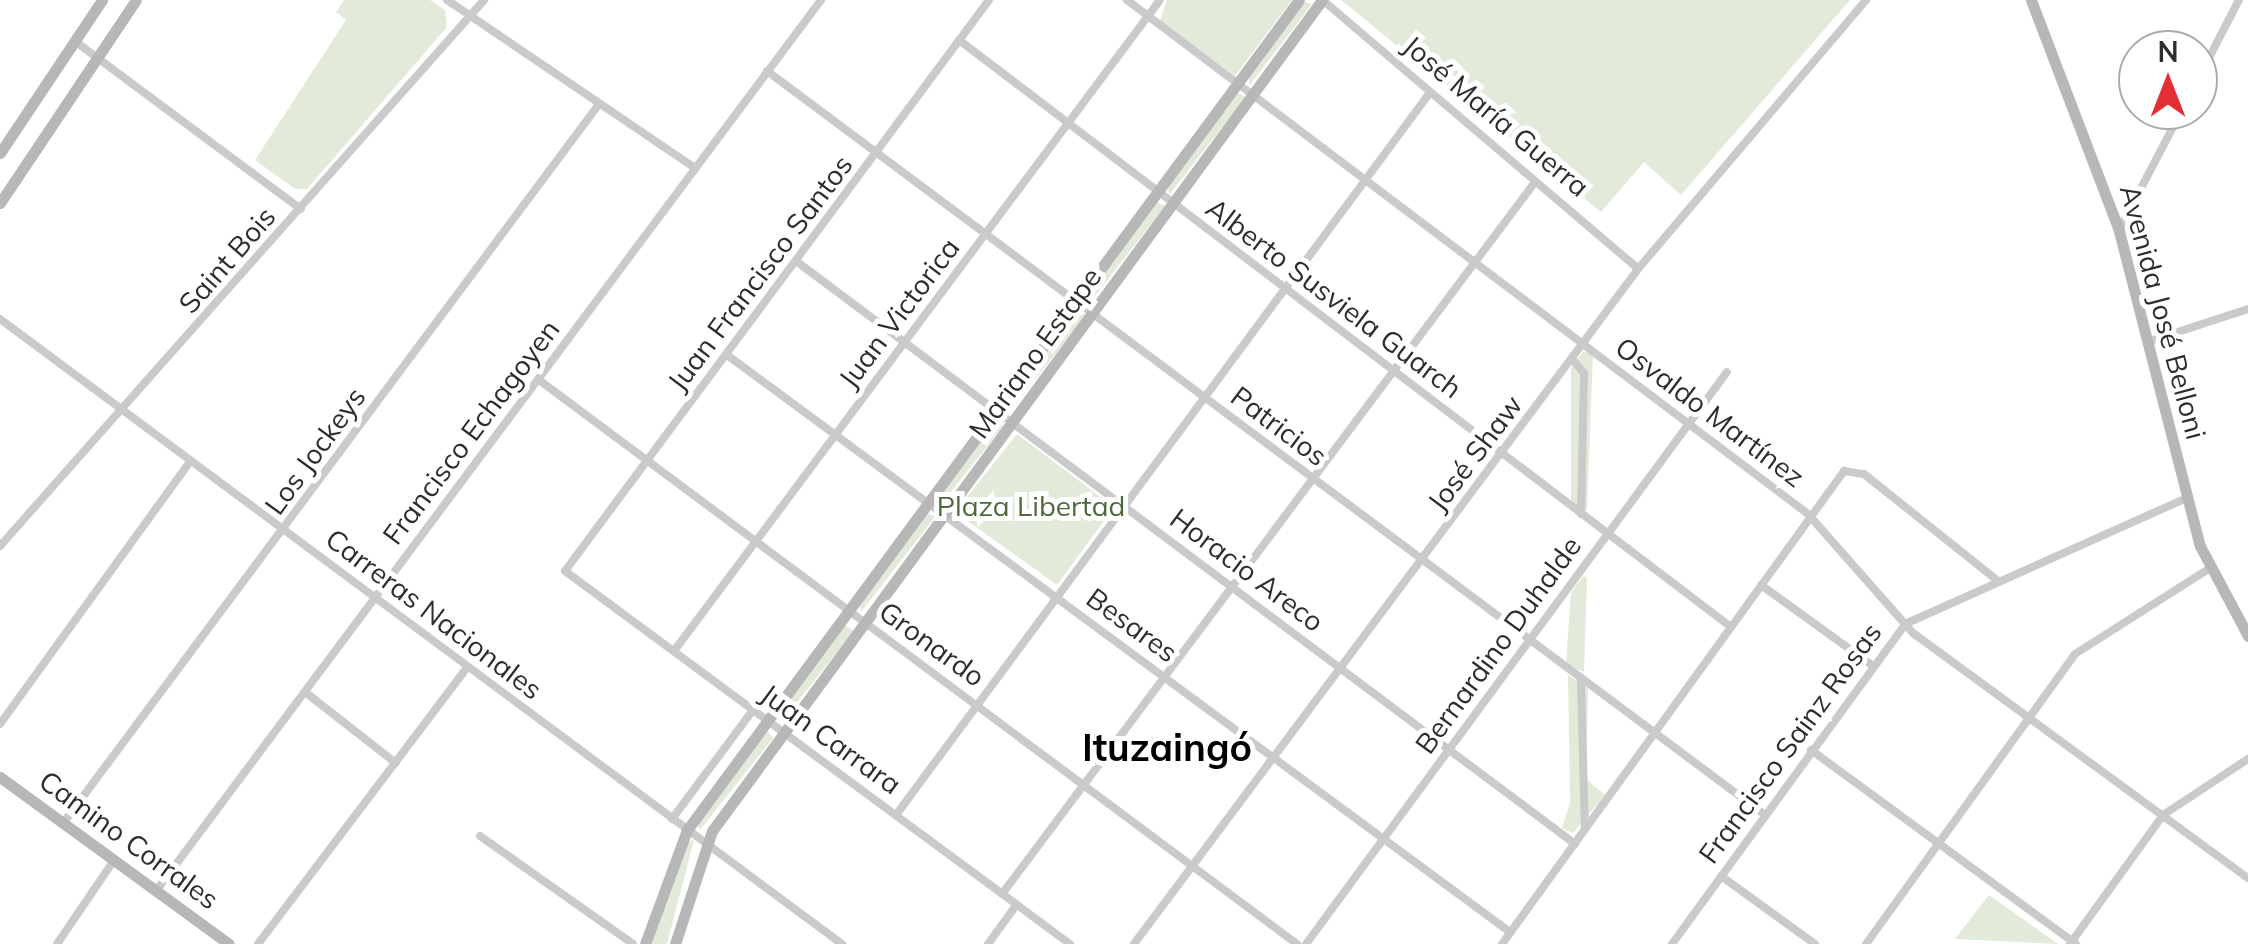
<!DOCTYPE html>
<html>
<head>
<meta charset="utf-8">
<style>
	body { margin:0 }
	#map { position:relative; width:2248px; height:944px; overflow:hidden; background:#fff; font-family:Mulish,sans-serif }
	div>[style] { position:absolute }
	.green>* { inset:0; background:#e2ebda }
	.street>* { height:8px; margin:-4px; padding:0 4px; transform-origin:4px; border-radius:4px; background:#cacaca }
	.secondary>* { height:11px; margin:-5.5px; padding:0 5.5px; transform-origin:5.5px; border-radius:5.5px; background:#b7b7b7 }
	span { translate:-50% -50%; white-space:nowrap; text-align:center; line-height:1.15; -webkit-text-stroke:10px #fff; paint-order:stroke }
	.street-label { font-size:28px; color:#2d2d2d }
	.park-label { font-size:28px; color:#4e683b }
	.district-label { font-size:38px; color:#000; font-weight:700 }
	.north { position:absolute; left:2118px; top:30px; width:100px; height:100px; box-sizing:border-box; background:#fff; border:2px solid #ababab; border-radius:50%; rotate:0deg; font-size:28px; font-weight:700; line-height:40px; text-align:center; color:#2d2d2d }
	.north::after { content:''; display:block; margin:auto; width:35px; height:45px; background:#e32f34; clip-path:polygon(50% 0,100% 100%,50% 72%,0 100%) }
</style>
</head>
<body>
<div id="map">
	<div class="green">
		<i style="clip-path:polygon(344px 0,430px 0,445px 10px,447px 27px,307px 189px,295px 189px,255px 160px,346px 20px,336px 12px)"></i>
		<i style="clip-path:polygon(1167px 0,1292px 0,1235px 76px,1160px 21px)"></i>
		<i style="clip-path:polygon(1341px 0,1850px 0,1681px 195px,1644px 162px,1601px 212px)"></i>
		<i style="clip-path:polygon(1305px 2px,1312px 4px,1249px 86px,1249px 77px)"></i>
		<i style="clip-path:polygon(1238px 93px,1246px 97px,1169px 195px,1168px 187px)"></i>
		<i style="clip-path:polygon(1157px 202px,1165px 206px,1088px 305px,1087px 297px)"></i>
		<i style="clip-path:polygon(1077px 311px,1086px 315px,1009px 413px,1006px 407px)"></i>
		<i style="clip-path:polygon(1583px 352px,1593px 353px,1587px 510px,1571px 503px,1571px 367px)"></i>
		<i style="clip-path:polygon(995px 421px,1004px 425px,942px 503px,940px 497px)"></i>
		<i style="clip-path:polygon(1017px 434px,1114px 507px,1057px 585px,955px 512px)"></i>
		<i style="clip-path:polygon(927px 513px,935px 517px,861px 612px,860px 605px)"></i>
		<i style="clip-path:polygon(1584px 575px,1587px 579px,1584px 672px,1566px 664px,1571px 592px)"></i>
		<i style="clip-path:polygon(845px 625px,854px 631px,782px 721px,780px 713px)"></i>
		<i style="clip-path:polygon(1568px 675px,1588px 688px,1586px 779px,1605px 795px,1573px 833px,1562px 828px,1570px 803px)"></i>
		<i style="clip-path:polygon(767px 730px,773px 738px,700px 830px,697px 824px)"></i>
		<i style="clip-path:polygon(694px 840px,667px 944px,651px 944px,685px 843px)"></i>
		<i style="clip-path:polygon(1989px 895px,2058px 944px,1955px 939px)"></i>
	</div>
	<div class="street">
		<i style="left:447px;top:0;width:300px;rotate:34.1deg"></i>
		<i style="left:989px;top:0;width:711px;rotate:126.6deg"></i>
		<i style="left:565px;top:571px;width:628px;rotate:36.45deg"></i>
		<i style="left:1127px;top:0;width:853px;rotate:37.04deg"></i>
		<i style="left:1808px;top:514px;width:159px;rotate:48.6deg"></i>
		<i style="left:1913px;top:633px;width:415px;rotate:36.2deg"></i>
		<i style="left:1326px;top:3px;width:410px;rotate:40.4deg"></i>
		<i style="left:959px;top:40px;width:970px;rotate:37.25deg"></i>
		<i style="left:76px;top:42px;width:280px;rotate:36.6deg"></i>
		<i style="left:767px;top:71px;width:1245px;rotate:36.7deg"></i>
		<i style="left:2198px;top:79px;width:89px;rotate:-62.6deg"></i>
		<i style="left:2119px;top:230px;width:136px;rotate:-62.3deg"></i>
		<i style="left:796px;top:261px;width:973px;rotate:36.81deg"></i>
		<i style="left:0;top:319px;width:1049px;rotate:36.59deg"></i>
		<i style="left:2150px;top:341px;width:103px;rotate:-18.1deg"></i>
		<i style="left:727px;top:355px;width:973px;rotate:36.39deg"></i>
		<i style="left:1573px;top:360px;width:17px;rotate:50deg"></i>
		<i style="left:1584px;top:373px;width:141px;rotate:91.2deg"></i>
		<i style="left:539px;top:380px;width:945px;rotate:36.65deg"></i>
		<i style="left:0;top:546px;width:730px;rotate:-48.44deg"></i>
		<i style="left:1761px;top:585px;width:137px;rotate:35.8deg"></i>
		<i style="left:674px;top:651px;width:812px;rotate:-53.26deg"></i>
		<i style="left:1581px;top:681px;width:148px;rotate:88.5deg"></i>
		<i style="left:305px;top:692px;width:115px;rotate:38deg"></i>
		<i style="left:0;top:724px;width:324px;rotate:-54.1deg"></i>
		<i style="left:1811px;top:750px;width:328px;rotate:36.2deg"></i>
		<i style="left:896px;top:815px;width:897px;rotate:-53.53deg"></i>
		<i style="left:672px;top:819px;width:136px;rotate:-53.4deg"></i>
		<i style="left:64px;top:822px;width:895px;rotate:-53.31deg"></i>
		<i style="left:480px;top:836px;width:187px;rotate:35.2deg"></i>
		<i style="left:1721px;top:876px;width:116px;rotate:35.9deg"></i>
		<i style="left:156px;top:891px;width:1112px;rotate:-53.26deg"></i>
		<i style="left:1002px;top:894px;width:889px;rotate:-53.18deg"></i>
		<i style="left:57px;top:944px;width:102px;rotate:-55.8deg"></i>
		<i style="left:258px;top:944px;width:346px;rotate:-52.9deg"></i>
		<i style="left:988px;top:944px;width:49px;rotate:-54.1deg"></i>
		<i style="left:1134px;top:944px;width:842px;rotate:-53.25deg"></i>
		<i style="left:1638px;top:269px;width:353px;rotate:-49.7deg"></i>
		<i style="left:1306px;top:944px;width:710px;rotate:-53.65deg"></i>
		<i style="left:1502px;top:944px;width:584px;rotate:-54.13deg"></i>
		<i style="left:1844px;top:471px;width:20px;rotate:9deg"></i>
		<i style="left:1864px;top:474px;width:171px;rotate:38.6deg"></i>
		<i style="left:1672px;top:944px;width:396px;rotate:-53.9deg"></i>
		<i style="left:1905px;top:624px;width:309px;rotate:-24.1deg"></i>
		<i style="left:1866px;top:944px;width:357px;rotate:-54.2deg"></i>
		<i style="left:2075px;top:654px;width:160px;rotate:-32.5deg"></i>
		<i style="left:2070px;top:944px;width:159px;rotate:-54.2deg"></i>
		<i style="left:2163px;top:815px;width:102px;rotate:-33.4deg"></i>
	</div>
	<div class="secondary">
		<i style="left:2031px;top:0;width:247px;rotate:69.1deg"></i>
		<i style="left:2119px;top:231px;width:325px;rotate:75.6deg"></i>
		<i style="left:2200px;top:546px;width:102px;rotate:61.9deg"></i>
		<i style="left:0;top:153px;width:184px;rotate:-56.3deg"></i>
		<i style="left:0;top:203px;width:244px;rotate:-56.2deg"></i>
		<i style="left:0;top:777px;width:283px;rotate:36.1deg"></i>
		<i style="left:645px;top:944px;width:121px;rotate:-69.8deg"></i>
		<i style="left:687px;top:830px;width:1031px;rotate:-53.6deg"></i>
		<i style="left:675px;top:944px;width:119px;rotate:-71.9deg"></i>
		<i style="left:712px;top:831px;width:1031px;rotate:-53.72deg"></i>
	</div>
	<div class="street-label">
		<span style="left:1496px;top:116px;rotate:40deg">José María Guerra</span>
		<span style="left:227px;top:260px;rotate:-49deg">Saint Bois</span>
		<span style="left:760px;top:273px;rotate:-53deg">Juan Francisco Santos</span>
		<span style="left:1334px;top:298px;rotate:37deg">Alberto Susviela Guarch</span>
		<span style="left:2163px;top:312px;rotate:75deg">Avenida José Belloni</span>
		<span style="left:899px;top:313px;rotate:-53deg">Juan Victorica</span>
		<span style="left:1035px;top:353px;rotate:-54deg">Mariano Estape</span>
		<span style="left:1710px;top:412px;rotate:37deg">Osvaldo Martínez</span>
		<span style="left:1279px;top:426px;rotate:37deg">Patricios</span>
		<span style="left:471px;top:432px;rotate:-53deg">Francisco Echagoyen</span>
		<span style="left:315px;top:451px;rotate:-54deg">Los Jockeys</span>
		<span style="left:1475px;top:453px;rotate:-53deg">José Shaw</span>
		<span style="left:1247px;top:570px;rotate:37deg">Horacio Areco</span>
		<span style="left:434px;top:614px;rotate:37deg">Carreras Nacionales</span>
		<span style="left:1132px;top:625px;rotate:36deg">Besares</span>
		<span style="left:932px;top:644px;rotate:36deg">Gronardo</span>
		<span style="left:1498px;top:645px;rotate:-54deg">Bernardino Duhalde</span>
		<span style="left:831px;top:739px;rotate:36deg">Juan Carrara</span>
		<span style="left:1790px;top:743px;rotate:-54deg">Francisco Sainz Rosas</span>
		<span style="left:129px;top:840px;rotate:36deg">Camino Corrales</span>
	</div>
	<div class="park-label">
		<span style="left:1031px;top:506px">Plaza Libertad</span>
	</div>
	<div class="district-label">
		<span style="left:1167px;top:748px">Ituzaingó</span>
	</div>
	<div class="north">N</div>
</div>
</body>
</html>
